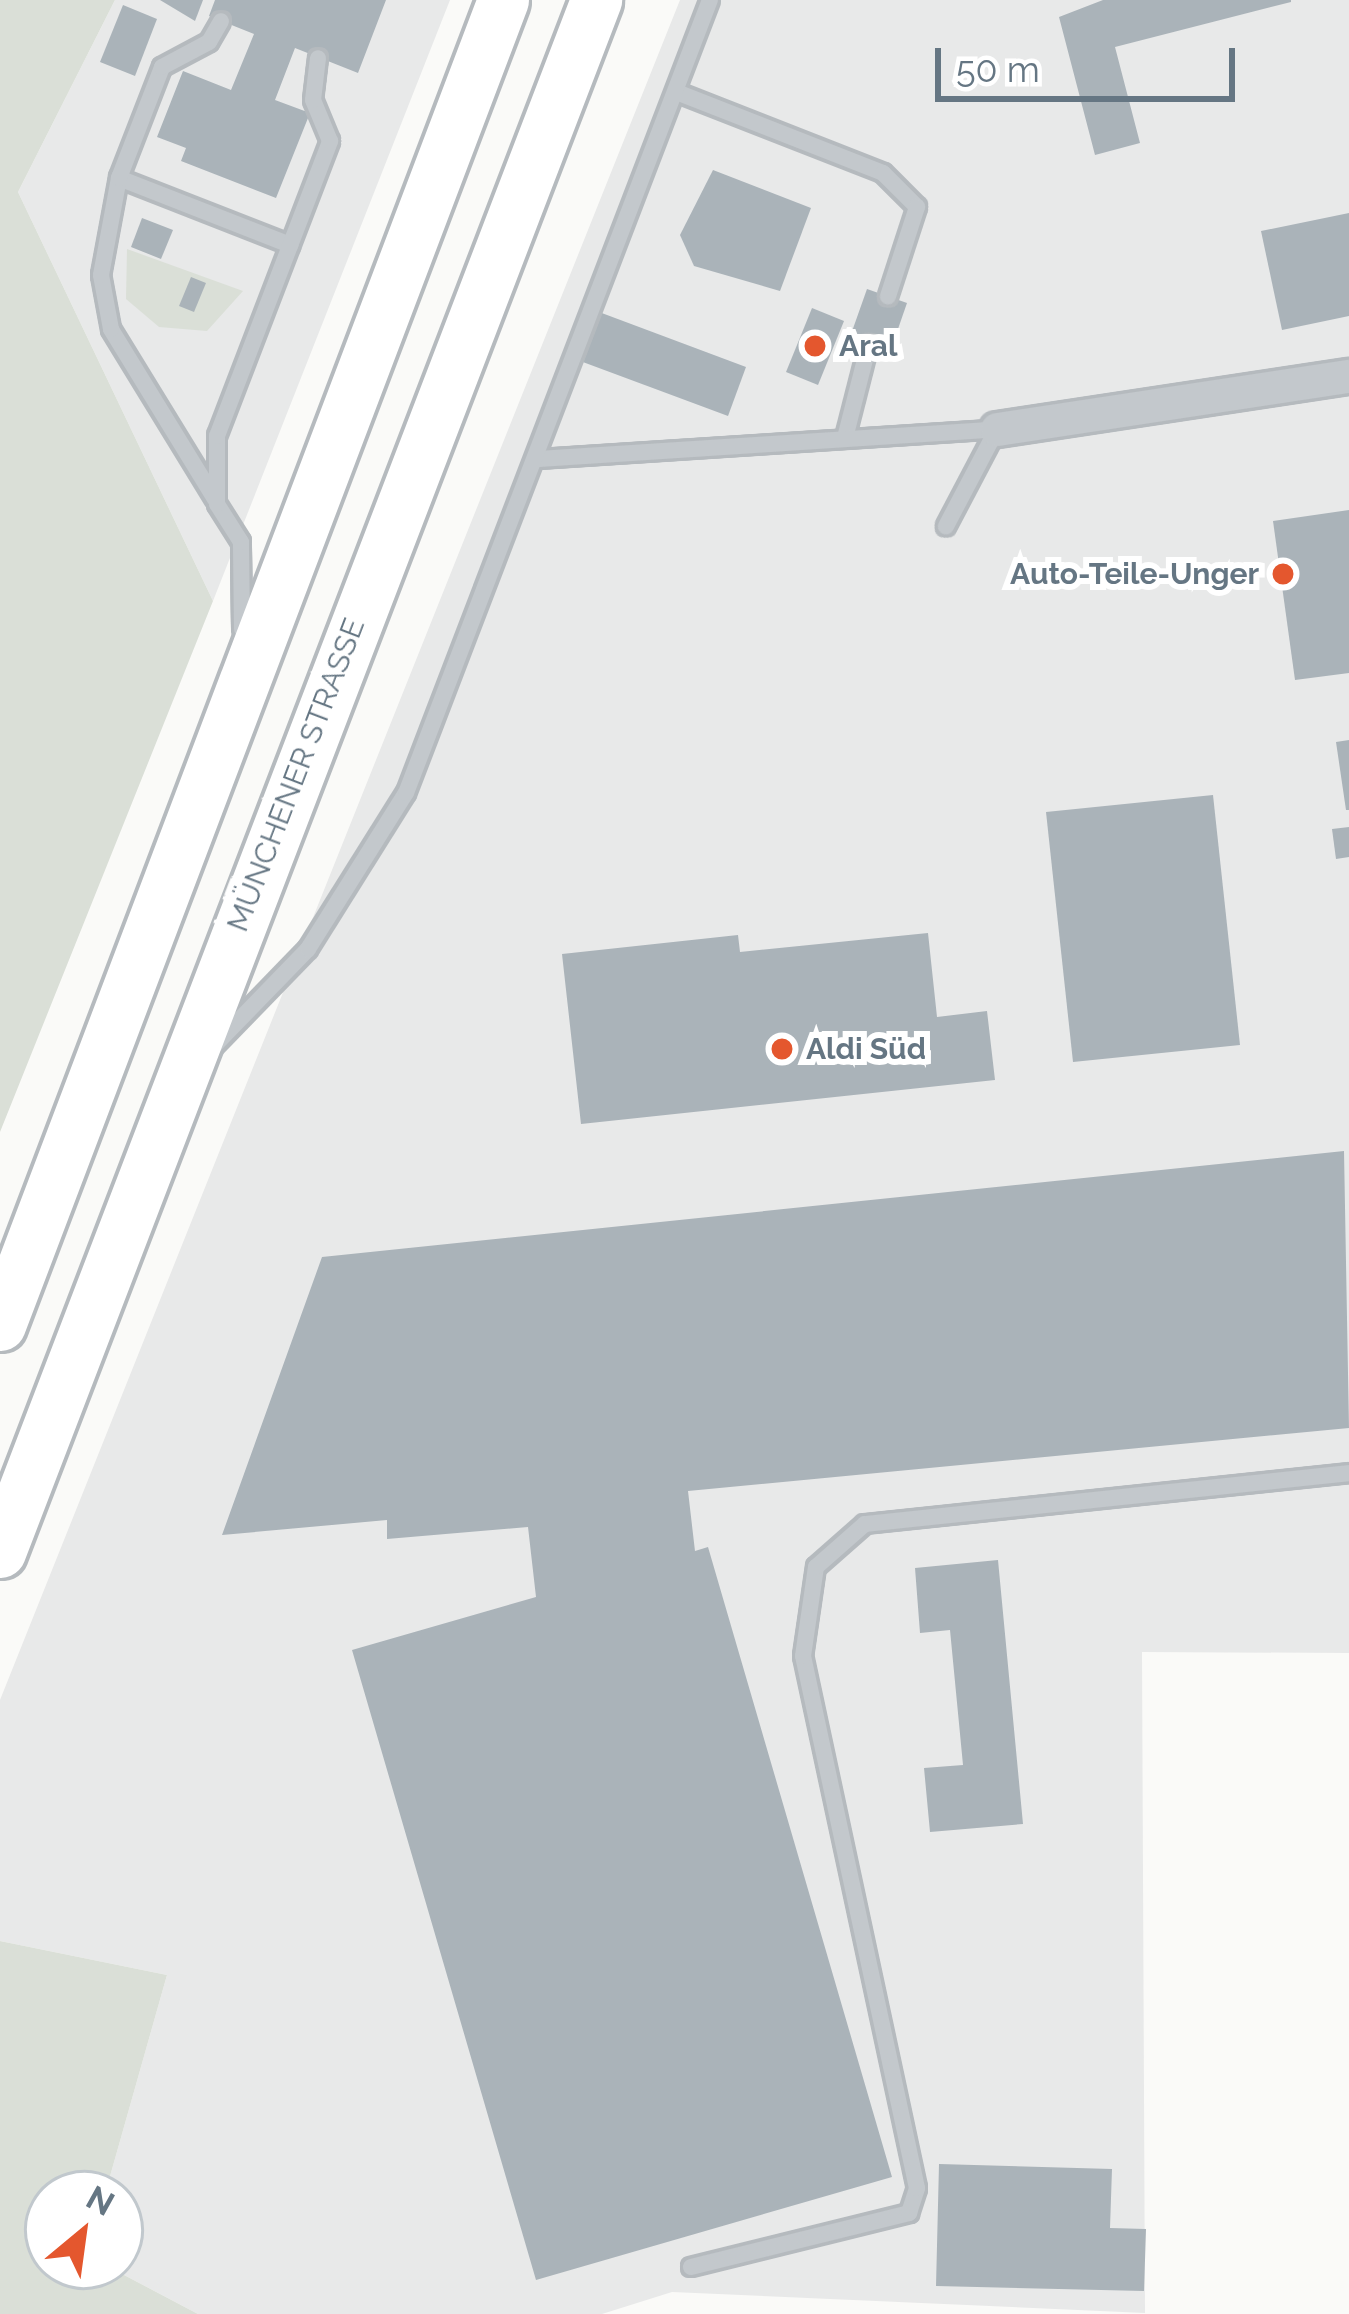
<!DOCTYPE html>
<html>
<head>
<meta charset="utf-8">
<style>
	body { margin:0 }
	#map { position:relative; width:1349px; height:2314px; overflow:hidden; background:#fafaf8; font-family:Raleway,sans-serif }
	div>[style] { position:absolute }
	.built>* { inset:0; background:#e8e9e9 }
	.green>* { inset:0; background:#dadfd7 }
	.building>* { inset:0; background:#aab3b9 }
	.roads { filter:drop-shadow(3px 0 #b5babe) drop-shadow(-3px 0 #b5babe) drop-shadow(0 3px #b5babe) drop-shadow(0 -3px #b5babe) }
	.service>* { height:16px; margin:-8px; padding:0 8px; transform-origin:8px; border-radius:8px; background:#c3c8cc }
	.minor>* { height:33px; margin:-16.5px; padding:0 16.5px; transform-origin:16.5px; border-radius:16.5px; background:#c3c8cc }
	.primary>* { height:51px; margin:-25.5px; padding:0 25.5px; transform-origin:25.5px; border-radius:25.5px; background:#fff }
	.dots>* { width:33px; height:33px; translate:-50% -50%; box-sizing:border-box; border:6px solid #fff; border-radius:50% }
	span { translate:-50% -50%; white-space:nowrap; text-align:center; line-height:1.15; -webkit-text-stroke:12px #fff; paint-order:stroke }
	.poi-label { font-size:30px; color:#657683; font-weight:700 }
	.left { translate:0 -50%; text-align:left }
	.right { translate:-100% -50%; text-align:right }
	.street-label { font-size:30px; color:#657683 }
	.north { position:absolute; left:24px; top:2170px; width:120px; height:120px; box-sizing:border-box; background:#fff; border:3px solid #c1c8cd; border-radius:50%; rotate:29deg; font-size:33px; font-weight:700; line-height:48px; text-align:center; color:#657683 }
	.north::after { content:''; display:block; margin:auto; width:42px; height:54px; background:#e4572e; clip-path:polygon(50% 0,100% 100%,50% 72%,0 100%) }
	.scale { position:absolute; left:935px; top:48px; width:300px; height:54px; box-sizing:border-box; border:6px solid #657683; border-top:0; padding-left:15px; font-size:36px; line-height:42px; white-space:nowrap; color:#657683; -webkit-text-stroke:9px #fff; paint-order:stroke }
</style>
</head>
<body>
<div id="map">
	<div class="built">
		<i style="clip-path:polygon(115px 0,450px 0,213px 601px,18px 192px)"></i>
		<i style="clip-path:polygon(680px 0,1349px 0,1349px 1653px,1142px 1652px,1145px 2313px,672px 2292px,602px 2314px,198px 2314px,107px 2266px,120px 2266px,120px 2194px,105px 2194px,167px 1975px,0 1941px,0 1700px)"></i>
	</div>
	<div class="green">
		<i style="clip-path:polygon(0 0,115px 0,18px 192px,213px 601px,0 1132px)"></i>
		<i style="clip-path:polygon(127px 249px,243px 291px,207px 331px,159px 327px,126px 299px)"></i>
		<i style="clip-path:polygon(0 1941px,167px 1975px,105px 2194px,48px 2194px,48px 2266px,107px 2266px,198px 2314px,0 2314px)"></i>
	</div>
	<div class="building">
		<i style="clip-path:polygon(160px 0,203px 0,195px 21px)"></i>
		<i style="clip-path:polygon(215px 0,386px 0,358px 73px,295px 48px,275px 100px,310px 113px,276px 198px,181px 161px,186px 148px,157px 137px,183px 71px,231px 90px,254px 34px,209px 16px)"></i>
		<i style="clip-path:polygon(1103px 0,1291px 0,1291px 2px,1115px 47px,1140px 143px,1095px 155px,1059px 17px)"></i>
		<i style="clip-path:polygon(123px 5px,157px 19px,135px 76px,100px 62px)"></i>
		<i style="clip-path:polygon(713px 170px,811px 208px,780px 291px,694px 266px,680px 235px)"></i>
		<i style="clip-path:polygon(1349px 213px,1349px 316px,1282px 330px,1261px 231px)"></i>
		<i style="clip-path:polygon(142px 218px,173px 230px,161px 259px,131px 247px)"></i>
		<i style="clip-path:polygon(191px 277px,206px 283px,194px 312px,179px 306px)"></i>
		<i style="clip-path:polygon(867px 289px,907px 303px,890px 352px,850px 337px)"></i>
		<i style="clip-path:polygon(583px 306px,746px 367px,728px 416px,564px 355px)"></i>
		<i style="clip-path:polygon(812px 308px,844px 321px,818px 385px,786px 372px)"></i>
		<i style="clip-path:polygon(1349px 510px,1349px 673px,1295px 680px,1273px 521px)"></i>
		<i style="clip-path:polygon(1349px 740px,1349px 810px,1346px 810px,1336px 742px)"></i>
		<i style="clip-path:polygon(1213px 795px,1240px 1045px,1073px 1062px,1046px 812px)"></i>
		<i style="clip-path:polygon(1349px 827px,1349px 857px,1336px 859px,1332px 829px)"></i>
		<i style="clip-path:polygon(928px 933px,937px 1017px,987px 1011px,995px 1080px,581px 1124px,562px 954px,738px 935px,740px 952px)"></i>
		<i style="clip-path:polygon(1344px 1151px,1349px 1428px,688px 1491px,695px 1551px,708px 1547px,892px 2177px,536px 2280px,352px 1650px,536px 1597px,528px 1527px,387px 1539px,387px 1520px,222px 1535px,322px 1257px)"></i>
		<i style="clip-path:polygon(998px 1560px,1023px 1824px,930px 1832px,924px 1768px,963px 1765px,950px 1630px,920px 1633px,915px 1568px)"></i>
		<i style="clip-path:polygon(939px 2164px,1112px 2169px,1110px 2228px,1146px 2229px,1144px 2291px,936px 2286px)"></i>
	</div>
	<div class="roads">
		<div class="service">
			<i style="left:679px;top:93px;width:219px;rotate:21.4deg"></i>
			<i style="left:883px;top:173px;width:48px;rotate:45deg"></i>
			<i style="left:917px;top:207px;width:94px;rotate:108deg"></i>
			<i style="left:119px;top:178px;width:184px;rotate:21.4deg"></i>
			<i style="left:846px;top:434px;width:93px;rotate:-75.7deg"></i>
			<i style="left:539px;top:459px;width:459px;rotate:-3.7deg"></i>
			<i style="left:997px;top:429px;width:110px;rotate:117.7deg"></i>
			<i style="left:215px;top:499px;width:199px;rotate:-121.5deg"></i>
			<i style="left:111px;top:329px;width:55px;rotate:-100.5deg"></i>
			<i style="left:101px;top:275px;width:99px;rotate:-79.5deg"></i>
			<i style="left:119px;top:178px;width:119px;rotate:-68.8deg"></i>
			<i style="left:162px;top:67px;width:53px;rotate:-28deg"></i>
			<i style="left:209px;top:42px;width:24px;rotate:-60deg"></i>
			<i style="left:242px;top:629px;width:87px;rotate:-90.7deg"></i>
			<i style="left:241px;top:542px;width:45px;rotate:-122.3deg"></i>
			<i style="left:217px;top:504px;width:68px;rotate:-90deg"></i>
			<i style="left:217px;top:436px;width:316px;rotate:-69deg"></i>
			<i style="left:330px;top:141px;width:44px;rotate:-112.5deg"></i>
			<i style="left:313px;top:100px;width:42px;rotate:-83.2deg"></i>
			<i style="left:213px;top:1047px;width:136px;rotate:-45.9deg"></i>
			<i style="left:308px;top:949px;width:184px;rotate:-57.9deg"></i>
			<i style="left:406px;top:793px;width:849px;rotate:-69.03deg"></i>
			<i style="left:691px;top:2267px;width:225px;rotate:-13.9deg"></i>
			<i style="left:909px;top:2213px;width:26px;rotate:-72deg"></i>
			<i style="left:917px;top:2188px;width:544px;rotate:-102.09deg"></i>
			<i style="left:803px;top:1656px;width:90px;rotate:-81.7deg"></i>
			<i style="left:816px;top:1567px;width:65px;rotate:-41.3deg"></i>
			<i style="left:865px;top:1524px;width:487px;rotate:-6deg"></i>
		</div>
		<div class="minor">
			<i style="left:997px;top:429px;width:356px;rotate:-8.6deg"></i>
		</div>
		<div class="primary">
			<i style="left:0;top:1325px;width:1417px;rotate:-69.21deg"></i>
			<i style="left:0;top:1552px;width:1663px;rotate:-68.99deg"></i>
		</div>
	</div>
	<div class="dots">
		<i style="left:815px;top:346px;background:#e4572e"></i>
		<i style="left:1283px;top:574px;background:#e4572e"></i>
		<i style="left:782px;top:1049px;background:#e4572e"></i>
	</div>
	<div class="poi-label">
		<span class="left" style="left:839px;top:346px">Aral</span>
		<span class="right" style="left:1259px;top:574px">Auto-Teile-Unger</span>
		<span class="left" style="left:806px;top:1049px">Aldi Süd</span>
	</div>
	<div class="street-label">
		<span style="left:296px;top:775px;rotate:-69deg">MÜNCHENER STRASSE</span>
	</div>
	<div class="north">N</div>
	<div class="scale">50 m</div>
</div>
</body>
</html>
